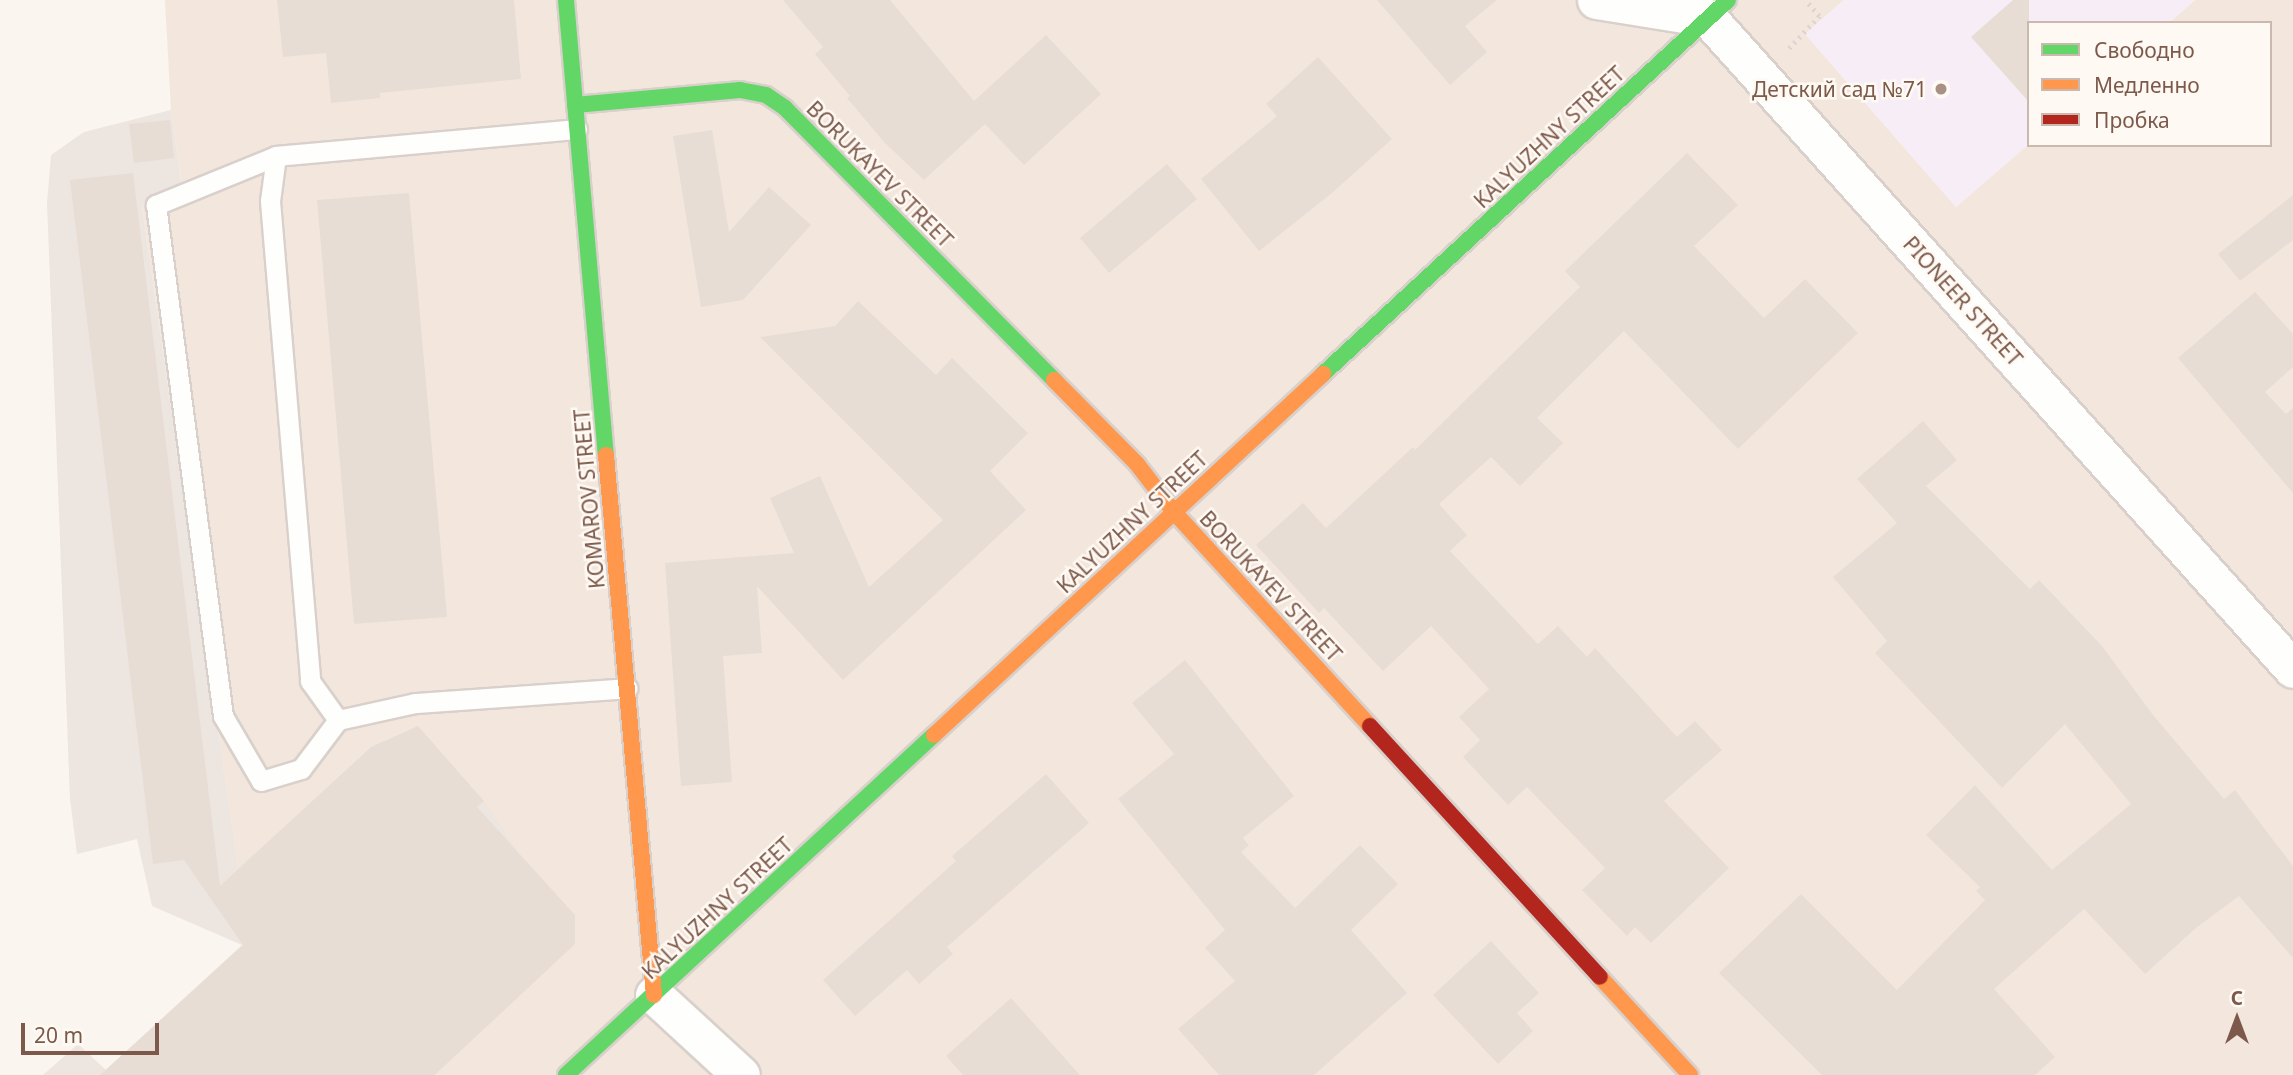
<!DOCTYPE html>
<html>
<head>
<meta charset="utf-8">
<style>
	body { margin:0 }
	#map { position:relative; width:2293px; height:1075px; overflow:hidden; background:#faf5ef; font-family:"Noto Sans",sans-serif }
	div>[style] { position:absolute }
	.residential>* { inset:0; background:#f3e7dd }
	.industrial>* { inset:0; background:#ede5df }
	.education>* { inset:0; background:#f6edf6 }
	.building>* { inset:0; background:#e7ddd5 }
	.path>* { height:4.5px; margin-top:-2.25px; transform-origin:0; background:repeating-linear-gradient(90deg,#ddd3cf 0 2px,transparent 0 7px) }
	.roads { filter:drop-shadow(2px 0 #d9d0cb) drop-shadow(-2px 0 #d9d0cb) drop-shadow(0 2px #d9d0cb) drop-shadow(0 -2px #d9d0cb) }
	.lane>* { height:19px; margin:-9.5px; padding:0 9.5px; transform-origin:9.5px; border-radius:9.5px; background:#fefefd }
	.street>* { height:37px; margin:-18.5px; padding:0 18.5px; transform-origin:18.5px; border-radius:18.5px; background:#fefefd }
	.fast>* { height:16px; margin:-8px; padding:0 8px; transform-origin:8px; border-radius:8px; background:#63d668 }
	.slow>* { height:16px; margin:-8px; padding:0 8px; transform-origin:8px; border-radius:8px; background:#ff974d }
	.jam>* { height:16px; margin:-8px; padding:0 8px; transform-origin:8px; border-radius:8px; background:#b3261e }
	.dots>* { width:19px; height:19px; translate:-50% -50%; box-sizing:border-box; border:4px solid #fff9f3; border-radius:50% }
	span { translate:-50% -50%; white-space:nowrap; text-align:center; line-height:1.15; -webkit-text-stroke:5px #fff9f3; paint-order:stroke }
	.poi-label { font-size:21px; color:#7c594b }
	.right { translate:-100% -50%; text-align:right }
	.street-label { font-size:21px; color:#7c594b }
	.legend { position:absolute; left:2027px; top:21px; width:245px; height:126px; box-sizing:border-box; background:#fff9f3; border:2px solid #cbb9b0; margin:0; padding:9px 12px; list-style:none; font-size:21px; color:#7c594b }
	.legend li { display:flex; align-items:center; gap:14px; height:35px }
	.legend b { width:35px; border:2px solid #cbb9b0 }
	.north { position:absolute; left:2202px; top:984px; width:70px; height:70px; -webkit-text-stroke:5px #fff9f3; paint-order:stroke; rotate:0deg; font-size:19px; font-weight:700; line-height:28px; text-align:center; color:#7c594b }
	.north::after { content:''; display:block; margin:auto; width:24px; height:32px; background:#7c594b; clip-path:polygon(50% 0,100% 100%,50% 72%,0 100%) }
	.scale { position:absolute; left:21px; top:1023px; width:138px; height:32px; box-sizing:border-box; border:4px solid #7c594b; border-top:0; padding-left:9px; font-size:21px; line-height:24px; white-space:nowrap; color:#7c594b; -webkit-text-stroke:5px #fff9f3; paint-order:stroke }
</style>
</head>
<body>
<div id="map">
	<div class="residential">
		<i style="clip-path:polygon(165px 0,1844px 0,1805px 34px,1956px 207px,2029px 144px,2270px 145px,2270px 23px,2169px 23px,2195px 0,2293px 0,2293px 1075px,435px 1075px,574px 944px,523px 858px,483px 801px,371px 747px,238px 869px,142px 206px,184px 202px,171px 110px)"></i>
	</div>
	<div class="industrial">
		<i style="clip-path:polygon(171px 110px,184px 203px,142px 207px,238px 868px,371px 747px,484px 801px,523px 858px,358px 1075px,43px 1075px,78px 1044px,106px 1070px,242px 945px,152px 906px,137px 839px,77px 854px,70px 799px,47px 203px,51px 155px,84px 132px)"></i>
	</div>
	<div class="education">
		<i style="clip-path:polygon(1844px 0,2195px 0,2169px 23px,2029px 23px,2029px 144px,1956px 207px,1805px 34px)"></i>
	</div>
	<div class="building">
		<i style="clip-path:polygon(277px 0,514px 0,521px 79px,380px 93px,380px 98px,331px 103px,326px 53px,283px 57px)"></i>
		<i style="clip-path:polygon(783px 0,890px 0,974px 101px,1046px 35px,1101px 94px,1024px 165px,985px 124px,924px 180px,884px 142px,847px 98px,850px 96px,815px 54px,823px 47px)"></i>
		<i style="clip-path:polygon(1377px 0,1497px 0,1465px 26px,1487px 52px,1450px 85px)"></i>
		<i style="clip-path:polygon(2013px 0,2029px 0,2029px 102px,1971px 37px)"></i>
		<i style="clip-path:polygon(1318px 57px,1392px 139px,1332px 193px,1259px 251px,1201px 179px,1277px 116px,1266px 104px)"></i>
		<i style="clip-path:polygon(170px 120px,174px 158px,134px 163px,129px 124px)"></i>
		<i style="clip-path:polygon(712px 130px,729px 232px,769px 187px,811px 225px,743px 300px,701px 307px,673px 136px)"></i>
		<i style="clip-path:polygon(1687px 153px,1738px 205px,1694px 246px,1764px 318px,1805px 279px,1858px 333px,1738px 449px,1624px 331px,1537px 418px,1563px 443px,1520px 486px,1491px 457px,1439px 504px,1467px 535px,1450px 551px,1538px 644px,1558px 626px,1587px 657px,1595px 648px,1677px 737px,1695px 721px,1722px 750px,1664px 801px,1729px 868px,1651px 943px,1635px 927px,1627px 936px,1582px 890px,1605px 868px,1527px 787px,1508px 805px,1463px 757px,1480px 740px,1459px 717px,1489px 689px,1431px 626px,1383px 671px,1324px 608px,1319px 613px,1256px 545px,1303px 503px,1326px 528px,1413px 447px,1415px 450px,1580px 287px,1565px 271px)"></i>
		<i style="clip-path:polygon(1167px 164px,1197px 199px,1109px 273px,1080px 238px)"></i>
		<i style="clip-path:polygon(133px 173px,220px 886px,371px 747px,418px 726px,484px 801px,477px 807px,575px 915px,575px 944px,435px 1075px,100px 1075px,243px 945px,184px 860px,153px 864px,70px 180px)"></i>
		<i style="clip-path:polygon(409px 193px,447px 617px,354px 624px,317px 200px)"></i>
		<i style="clip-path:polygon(2293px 195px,2293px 240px,2240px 281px,2218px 254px)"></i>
		<i style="clip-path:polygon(2255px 292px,2293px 334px,2293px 367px,2265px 392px,2286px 414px,2293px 408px,2293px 493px,2178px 358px)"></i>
		<i style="clip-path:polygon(858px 301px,936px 375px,952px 358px,1028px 433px,990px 471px,1026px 510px,843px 680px,757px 586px,762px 653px,723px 656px,732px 782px,681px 786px,665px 563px,794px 553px,770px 498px,820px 476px,869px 587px,943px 520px,760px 337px,835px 326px)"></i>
		<i style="clip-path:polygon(1923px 421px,1957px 460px,1926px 486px,2030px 589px,2039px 580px,2102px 646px,2153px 715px,2224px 799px,2235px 790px,2293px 866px,2293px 958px,2239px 896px,2196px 928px,2145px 974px,2084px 909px,1994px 989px,2055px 1057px,2035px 1075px,1822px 1075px,1719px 973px,1801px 894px,1897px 990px,1985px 900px,1976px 891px,1980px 887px,1926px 835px,1975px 785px,2052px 870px,2131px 804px,2065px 724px,2002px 788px,1875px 653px,1887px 641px,1833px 577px,1897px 523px,1857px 479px)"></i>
		<i style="clip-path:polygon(1185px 660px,1294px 796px,1243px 838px,1249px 845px,1241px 852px,1295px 908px,1360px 845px,1398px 884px,1351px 930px,1407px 993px,1314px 1075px,1219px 1075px,1178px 1029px,1235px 981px,1205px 948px,1225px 930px,1118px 799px,1174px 754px,1132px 703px)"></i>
		<i style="clip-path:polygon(1046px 774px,1089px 823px,947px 947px,953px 954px,919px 984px,907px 970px,855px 1016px,823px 980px,956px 861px,952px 856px)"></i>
		<i style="clip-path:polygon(1491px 941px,1539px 993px,1517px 1013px,1533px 1031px,1498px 1064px,1433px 995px)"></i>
		<i style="clip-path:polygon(1011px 998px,1080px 1075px,963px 1075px,946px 1056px)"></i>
	</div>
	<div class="path">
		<i style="left:1789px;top:48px;width:44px;rotate:-46.8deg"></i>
		<i style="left:1819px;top:16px;width:21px;rotate:-131deg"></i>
	</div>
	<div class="roads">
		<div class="lane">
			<i style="left:577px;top:129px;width:302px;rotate:174.9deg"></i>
			<i style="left:276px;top:156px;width:130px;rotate:157.8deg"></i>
			<i style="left:156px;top:205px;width:515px;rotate:82.53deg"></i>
			<i style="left:223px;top:716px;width:75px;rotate:59.7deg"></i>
			<i style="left:261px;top:781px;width:42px;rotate:-16.7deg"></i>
			<i style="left:301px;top:769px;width:61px;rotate:-52.9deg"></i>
			<i style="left:338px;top:720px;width:79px;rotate:-12.4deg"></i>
			<i style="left:415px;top:703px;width:213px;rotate:-4deg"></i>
			<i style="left:276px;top:156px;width:45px;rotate:97.6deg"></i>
			<i style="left:270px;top:201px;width:482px;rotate:85.2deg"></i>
			<i style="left:310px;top:681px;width:48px;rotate:54.3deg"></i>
		</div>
		<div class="street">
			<i style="left:1596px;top:0;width:113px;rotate:9.1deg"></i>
			<i style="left:1708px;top:18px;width:875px;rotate:48.06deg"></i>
			<i style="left:654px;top:995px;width:118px;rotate:42.6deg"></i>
		</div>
		<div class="fast">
			<i style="left:566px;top:0;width:457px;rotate:85deg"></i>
			<i style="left:575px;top:105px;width:166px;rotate:-5.2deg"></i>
			<i style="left:740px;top:90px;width:26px;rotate:11deg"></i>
			<i style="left:766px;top:95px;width:23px;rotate:34deg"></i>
			<i style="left:785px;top:108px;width:383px;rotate:45.3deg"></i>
			<i style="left:1323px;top:374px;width:551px;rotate:-42.72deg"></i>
			<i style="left:566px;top:1075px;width:501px;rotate:-42.74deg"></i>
		</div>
		<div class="slow">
			<i style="left:1054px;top:380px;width:118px;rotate:45.3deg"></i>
			<i style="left:1137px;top:464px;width:61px;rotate:52.4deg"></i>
			<i style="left:1174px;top:512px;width:290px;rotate:47.5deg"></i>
			<i style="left:606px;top:455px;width:542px;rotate:84.92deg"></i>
			<i style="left:934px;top:735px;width:531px;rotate:-42.86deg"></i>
			<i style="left:1600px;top:977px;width:133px;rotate:47.4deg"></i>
		</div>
		<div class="jam">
			<i style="left:1370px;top:726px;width:340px;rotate:47.5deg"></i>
		</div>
	</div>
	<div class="dots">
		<i style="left:1941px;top:89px;background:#a89084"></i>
	</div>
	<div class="poi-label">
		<span class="right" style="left:1927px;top:89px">Детский сад №71</span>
	</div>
	<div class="street-label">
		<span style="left:1549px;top:137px;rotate:-43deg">KALYUZHNY STREET</span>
		<span style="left:880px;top:174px;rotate:45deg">BORUKAYEV STREET</span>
		<span style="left:1963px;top:301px;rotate:48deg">PIONEER STREET</span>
		<span style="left:589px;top:499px;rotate:-95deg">KOMAROV STREET</span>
		<span style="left:1132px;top:522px;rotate:-43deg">KALYUZHNY STREET</span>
		<span style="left:1271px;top:586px;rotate:47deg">BORUKAYEV STREET</span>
		<span style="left:717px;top:908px;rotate:-43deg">KALYUZHNY STREET</span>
	</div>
	<ul class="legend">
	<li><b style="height:9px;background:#63d668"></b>Свободно</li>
	<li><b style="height:9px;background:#ff974d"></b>Медленно</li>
	<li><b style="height:9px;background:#b3261e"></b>Пробка</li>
	</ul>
	<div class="north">С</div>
	<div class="scale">20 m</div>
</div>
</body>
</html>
